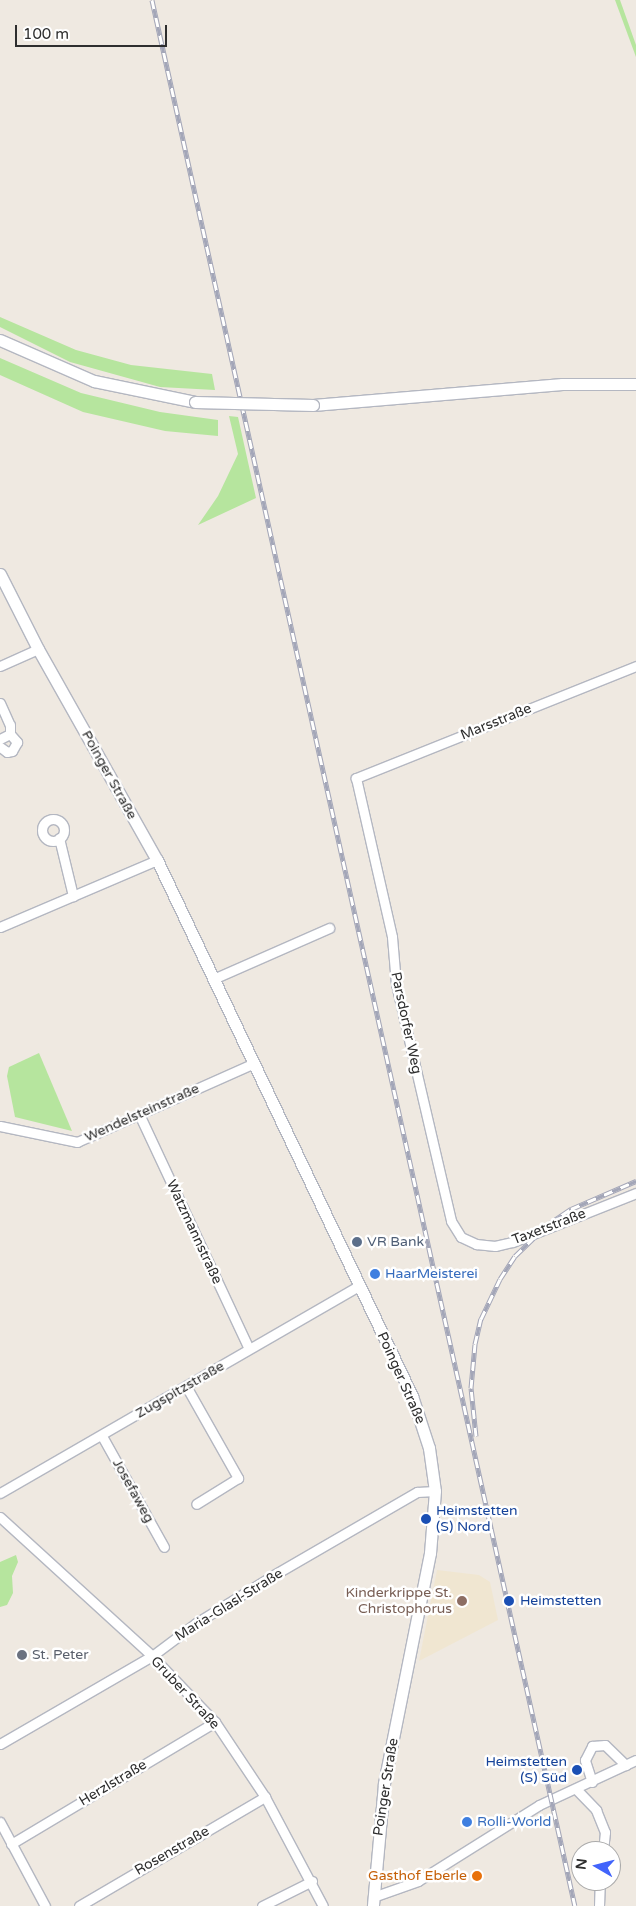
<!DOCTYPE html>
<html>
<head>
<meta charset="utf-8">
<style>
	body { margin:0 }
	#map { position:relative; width:636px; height:1906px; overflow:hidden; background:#efe9e1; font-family:"Varela Round",sans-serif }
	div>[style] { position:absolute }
	.education>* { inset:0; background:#f0e6d1 }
	.green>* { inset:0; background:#b6e59e }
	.roads { filter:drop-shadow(1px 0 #b4b7c1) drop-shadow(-1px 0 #b4b7c1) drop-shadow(0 1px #b4b7c1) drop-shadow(0 -1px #b4b7c1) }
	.street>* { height:9px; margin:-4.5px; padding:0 4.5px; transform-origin:4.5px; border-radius:4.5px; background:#fff }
	.street>.ring { margin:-4.5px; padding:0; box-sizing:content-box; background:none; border:9px solid #fff; border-radius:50% }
	.secondary>* { height:11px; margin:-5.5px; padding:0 5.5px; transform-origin:5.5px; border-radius:5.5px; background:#fff }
	.rail>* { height:5px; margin-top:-2.5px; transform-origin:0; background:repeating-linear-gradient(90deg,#fff 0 9px,#a3a6b8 0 18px); box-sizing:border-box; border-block:1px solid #a3a6b8 }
	.bridges { filter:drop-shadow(1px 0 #b4b7c1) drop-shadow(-1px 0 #b4b7c1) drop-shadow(0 1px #b4b7c1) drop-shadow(0 -1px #b4b7c1) }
	.secondary-bridge>* { height:11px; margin:-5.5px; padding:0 5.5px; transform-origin:5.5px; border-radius:5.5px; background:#fff }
	.dots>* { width:14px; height:14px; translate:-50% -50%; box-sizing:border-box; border:2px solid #fff; border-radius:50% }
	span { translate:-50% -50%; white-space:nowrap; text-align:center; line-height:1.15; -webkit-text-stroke:5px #fff; paint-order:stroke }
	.street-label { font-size:14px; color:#2e2e2e }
	.service-label { font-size:14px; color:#4e5e75 }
	.left { translate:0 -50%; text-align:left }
	.shop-label { font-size:14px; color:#366cbe }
	.transit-label { font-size:14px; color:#164399 }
	.right { translate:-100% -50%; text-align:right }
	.education-label { font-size:14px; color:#785e54 }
	.worship-label { font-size:14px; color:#5b616d }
	.food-label { font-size:14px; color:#c56008 }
	.north { position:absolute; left:571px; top:1841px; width:50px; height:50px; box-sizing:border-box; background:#fff; border:1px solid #ababab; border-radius:50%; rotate:278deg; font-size:14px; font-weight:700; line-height:20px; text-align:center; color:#2e2e2e }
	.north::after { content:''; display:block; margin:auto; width:18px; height:22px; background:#4264fb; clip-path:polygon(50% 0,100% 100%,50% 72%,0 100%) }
	.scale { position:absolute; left:15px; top:25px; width:152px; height:22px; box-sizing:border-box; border:2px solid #2e2e2e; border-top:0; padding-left:6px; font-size:15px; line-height:18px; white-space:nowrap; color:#2e2e2e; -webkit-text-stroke:4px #fff; paint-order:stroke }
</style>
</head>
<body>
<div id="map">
	<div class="education">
		<i style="clip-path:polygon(437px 1570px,479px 1575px,490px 1582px,498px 1620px,419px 1661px)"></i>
	</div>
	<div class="green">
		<i style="clip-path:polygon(615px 0,620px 0,636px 45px,636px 57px)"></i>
		<i style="clip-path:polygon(0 317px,76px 350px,131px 365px,212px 374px,215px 390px,160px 387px,70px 362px,0 327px)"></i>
		<i style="clip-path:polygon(0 358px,81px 393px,160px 412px,218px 420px,218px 436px,165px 431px,83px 412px,0 375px)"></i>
		<i style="clip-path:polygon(229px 416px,238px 417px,256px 498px,198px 525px,218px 496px,238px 454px)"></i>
		<i style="clip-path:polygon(39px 1053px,72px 1131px,15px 1117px,7px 1076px,9px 1067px)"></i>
		<i style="clip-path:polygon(16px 1555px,18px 1562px,12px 1576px,13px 1593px,7px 1605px,0 1607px,0 1562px)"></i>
	</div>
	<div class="roads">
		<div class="street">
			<i style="left:0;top:666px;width:42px;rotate:-24.1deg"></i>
			<i style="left:636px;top:666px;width:302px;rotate:158.2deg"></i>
			<i style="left:356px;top:778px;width:163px;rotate:77.2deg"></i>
			<i style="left:392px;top:937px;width:47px;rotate:85.1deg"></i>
			<i style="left:396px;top:984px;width:243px;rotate:76.9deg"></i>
			<i style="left:451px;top:1221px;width:19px;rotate:58deg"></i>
			<i style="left:461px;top:1237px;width:17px;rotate:25deg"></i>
			<i style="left:476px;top:1244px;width:19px;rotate:6deg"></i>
			<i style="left:495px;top:1246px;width:18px;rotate:-13deg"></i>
			<i style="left:513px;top:1242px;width:132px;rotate:-21.7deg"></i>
			<i style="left:0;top:703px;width:24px;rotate:66deg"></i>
			<i style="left:10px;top:725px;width:9px;rotate:90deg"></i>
			<i style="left:0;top:739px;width:11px;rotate:-27deg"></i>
			<i style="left:10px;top:734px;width:11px;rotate:49deg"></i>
			<i style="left:17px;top:742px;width:10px;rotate:119deg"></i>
			<i style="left:12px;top:751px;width:5px;rotate:169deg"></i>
			<i style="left:7px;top:752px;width:9px;rotate:-144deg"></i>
			<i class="ring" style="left:42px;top:819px;width:13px;height:13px"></i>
			<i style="left:59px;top:838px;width:60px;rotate:76.4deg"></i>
			<i style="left:0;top:927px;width:171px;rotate:-23.1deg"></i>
			<i style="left:213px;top:979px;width:127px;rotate:-23.7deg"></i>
			<i style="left:139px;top:1114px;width:259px;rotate:64.9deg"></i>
			<i style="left:0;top:1126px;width:79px;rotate:11.7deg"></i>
			<i style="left:77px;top:1142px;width:192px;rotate:-24deg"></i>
			<i style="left:186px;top:1386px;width:106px;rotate:60.5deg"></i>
			<i style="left:238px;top:1478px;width:49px;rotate:148.2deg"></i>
			<i style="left:102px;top:1436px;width:127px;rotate:60.8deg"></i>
			<i style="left:0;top:1493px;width:414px;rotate:-30deg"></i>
			<i style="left:0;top:1517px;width:206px;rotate:42.4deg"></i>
			<i style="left:152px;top:1656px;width:91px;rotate:46.3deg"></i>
			<i style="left:215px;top:1722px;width:90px;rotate:56.3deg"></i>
			<i style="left:265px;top:1797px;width:123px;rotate:62deg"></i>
			<i style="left:0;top:1744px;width:176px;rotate:-30.1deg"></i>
			<i style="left:152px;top:1656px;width:55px;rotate:-36.9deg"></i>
			<i style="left:196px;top:1623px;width:89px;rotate:-31.7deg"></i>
			<i style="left:272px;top:1576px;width:168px;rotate:-30.1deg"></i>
			<i style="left:417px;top:1492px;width:18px;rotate:-3deg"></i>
			<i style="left:592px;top:1782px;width:23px;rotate:-108deg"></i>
			<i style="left:585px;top:1760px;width:16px;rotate:-63deg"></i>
			<i style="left:592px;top:1746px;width:13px;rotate:-4deg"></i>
			<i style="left:605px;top:1745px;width:29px;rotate:44deg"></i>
			<i style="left:577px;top:1790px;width:28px;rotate:46deg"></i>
			<i style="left:596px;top:1810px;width:24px;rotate:68deg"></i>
			<i style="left:605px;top:1832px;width:19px;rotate:96deg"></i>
			<i style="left:0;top:1822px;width:95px;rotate:61.8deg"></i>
			<i style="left:11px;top:1844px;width:238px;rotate:-30.9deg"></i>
			<i style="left:373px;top:1897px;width:48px;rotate:-19.6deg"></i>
			<i style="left:418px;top:1881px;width:143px;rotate:-32.1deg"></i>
			<i style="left:539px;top:1805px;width:107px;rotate:-24.9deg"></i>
			<i style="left:79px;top:1906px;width:216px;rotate:-30.4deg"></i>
			<i style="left:262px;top:1906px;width:56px;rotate:-26.6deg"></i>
			<i style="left:599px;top:1906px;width:25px;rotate:-88deg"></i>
		</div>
		<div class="secondary">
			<i style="left:0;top:340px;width:103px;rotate:23.6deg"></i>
			<i style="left:94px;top:381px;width:103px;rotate:11.7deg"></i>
			<i style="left:313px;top:405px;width:250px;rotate:-4.8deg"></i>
			<i style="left:562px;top:384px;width:74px"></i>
			<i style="left:0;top:574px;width:84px;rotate:63.1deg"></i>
			<i style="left:38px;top:649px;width:242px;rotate:60.6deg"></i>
			<i style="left:157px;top:860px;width:594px;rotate:64.56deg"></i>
			<i style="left:412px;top:1396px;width:55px;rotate:71.9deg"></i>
			<i style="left:429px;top:1448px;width:43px;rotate:82.1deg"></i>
			<i style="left:435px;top:1491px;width:62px;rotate:94.6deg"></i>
			<i style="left:430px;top:1553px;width:236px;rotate:101.3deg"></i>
			<i style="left:384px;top:1784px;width:122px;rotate:95.2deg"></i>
		</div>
	</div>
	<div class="rail">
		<i style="left:152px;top:0;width:1952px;rotate:77.49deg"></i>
		<i style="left:476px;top:1436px;width:48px;rotate:-95.9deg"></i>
		<i style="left:471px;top:1388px;width:44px;rotate:-84.8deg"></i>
		<i style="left:475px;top:1344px;width:26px;rotate:-77deg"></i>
		<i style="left:481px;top:1319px;width:44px;rotate:-64.6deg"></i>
		<i style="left:500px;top:1279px;width:27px;rotate:-57deg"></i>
		<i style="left:515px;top:1256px;width:45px;rotate:-44.1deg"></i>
		<i style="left:547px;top:1225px;width:29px;rotate:-34deg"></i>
		<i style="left:571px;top:1209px;width:71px;rotate:-23.3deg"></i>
	</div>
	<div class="bridges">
		<div class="secondary-bridge">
			<i style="left:195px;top:402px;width:118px;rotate:1.5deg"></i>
		</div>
	</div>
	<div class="dots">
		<i style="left:357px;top:1242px;background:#5c6f8a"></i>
		<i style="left:375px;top:1274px;background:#3f7fe0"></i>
		<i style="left:426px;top:1519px;background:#1a4fb4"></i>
		<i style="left:462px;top:1601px;background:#8d6e63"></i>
		<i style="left:509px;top:1601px;background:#1a4fb4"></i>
		<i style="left:22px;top:1655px;background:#6b7280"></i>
		<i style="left:577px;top:1770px;background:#1a4fb4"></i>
		<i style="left:467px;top:1822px;background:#3f7fe0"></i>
		<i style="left:477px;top:1876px;background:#e8710a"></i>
	</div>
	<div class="street-label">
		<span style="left:496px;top:722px;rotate:-22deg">Marsstraße</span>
		<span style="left:109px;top:775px;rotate:61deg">Poinger Straße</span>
		<span style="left:406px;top:1023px;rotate:78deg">Parsdorfer Weg</span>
		<span style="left:142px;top:1113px;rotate:-24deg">Wendelsteinstraße</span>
		<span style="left:549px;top:1227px;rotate:-21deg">Taxetstraße</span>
		<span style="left:194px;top:1232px;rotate:65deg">Watzmannstraße</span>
		<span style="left:401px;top:1378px;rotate:66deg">Poinger Straße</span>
		<span style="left:180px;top:1390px;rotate:-30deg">Zugspitzstraße</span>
		<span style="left:133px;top:1491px;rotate:61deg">Josefaweg</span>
		<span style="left:229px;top:1605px;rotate:-32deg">Maria-Glasl-Straße</span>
		<span style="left:185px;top:1693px;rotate:47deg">Gruber Straße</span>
		<span style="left:113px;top:1783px;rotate:-31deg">Herzlstraße</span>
		<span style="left:386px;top:1787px;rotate:-81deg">Poinger Straße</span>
		<span style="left:172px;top:1851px;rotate:-30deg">Rosenstraße</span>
	</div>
	<div class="service-label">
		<span class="left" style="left:367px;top:1242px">VR Bank</span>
	</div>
	<div class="shop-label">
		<span class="left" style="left:385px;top:1274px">HaarMeisterei</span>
		<span class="left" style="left:477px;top:1822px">Rolli-World</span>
	</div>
	<div class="transit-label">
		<span class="left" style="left:436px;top:1519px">Heimstetten<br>(S) Nord</span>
		<span class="left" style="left:520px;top:1601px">Heimstetten</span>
		<span class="right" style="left:567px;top:1770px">Heimstetten<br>(S) Süd</span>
	</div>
	<div class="education-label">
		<span class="right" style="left:452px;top:1601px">Kinderkrippe St.<br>Christophorus</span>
	</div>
	<div class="worship-label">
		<span class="left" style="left:32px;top:1655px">St. Peter</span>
	</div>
	<div class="food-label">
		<span class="right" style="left:467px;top:1876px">Gasthof Eberle</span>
	</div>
	<div class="north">N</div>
	<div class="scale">100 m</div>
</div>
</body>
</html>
